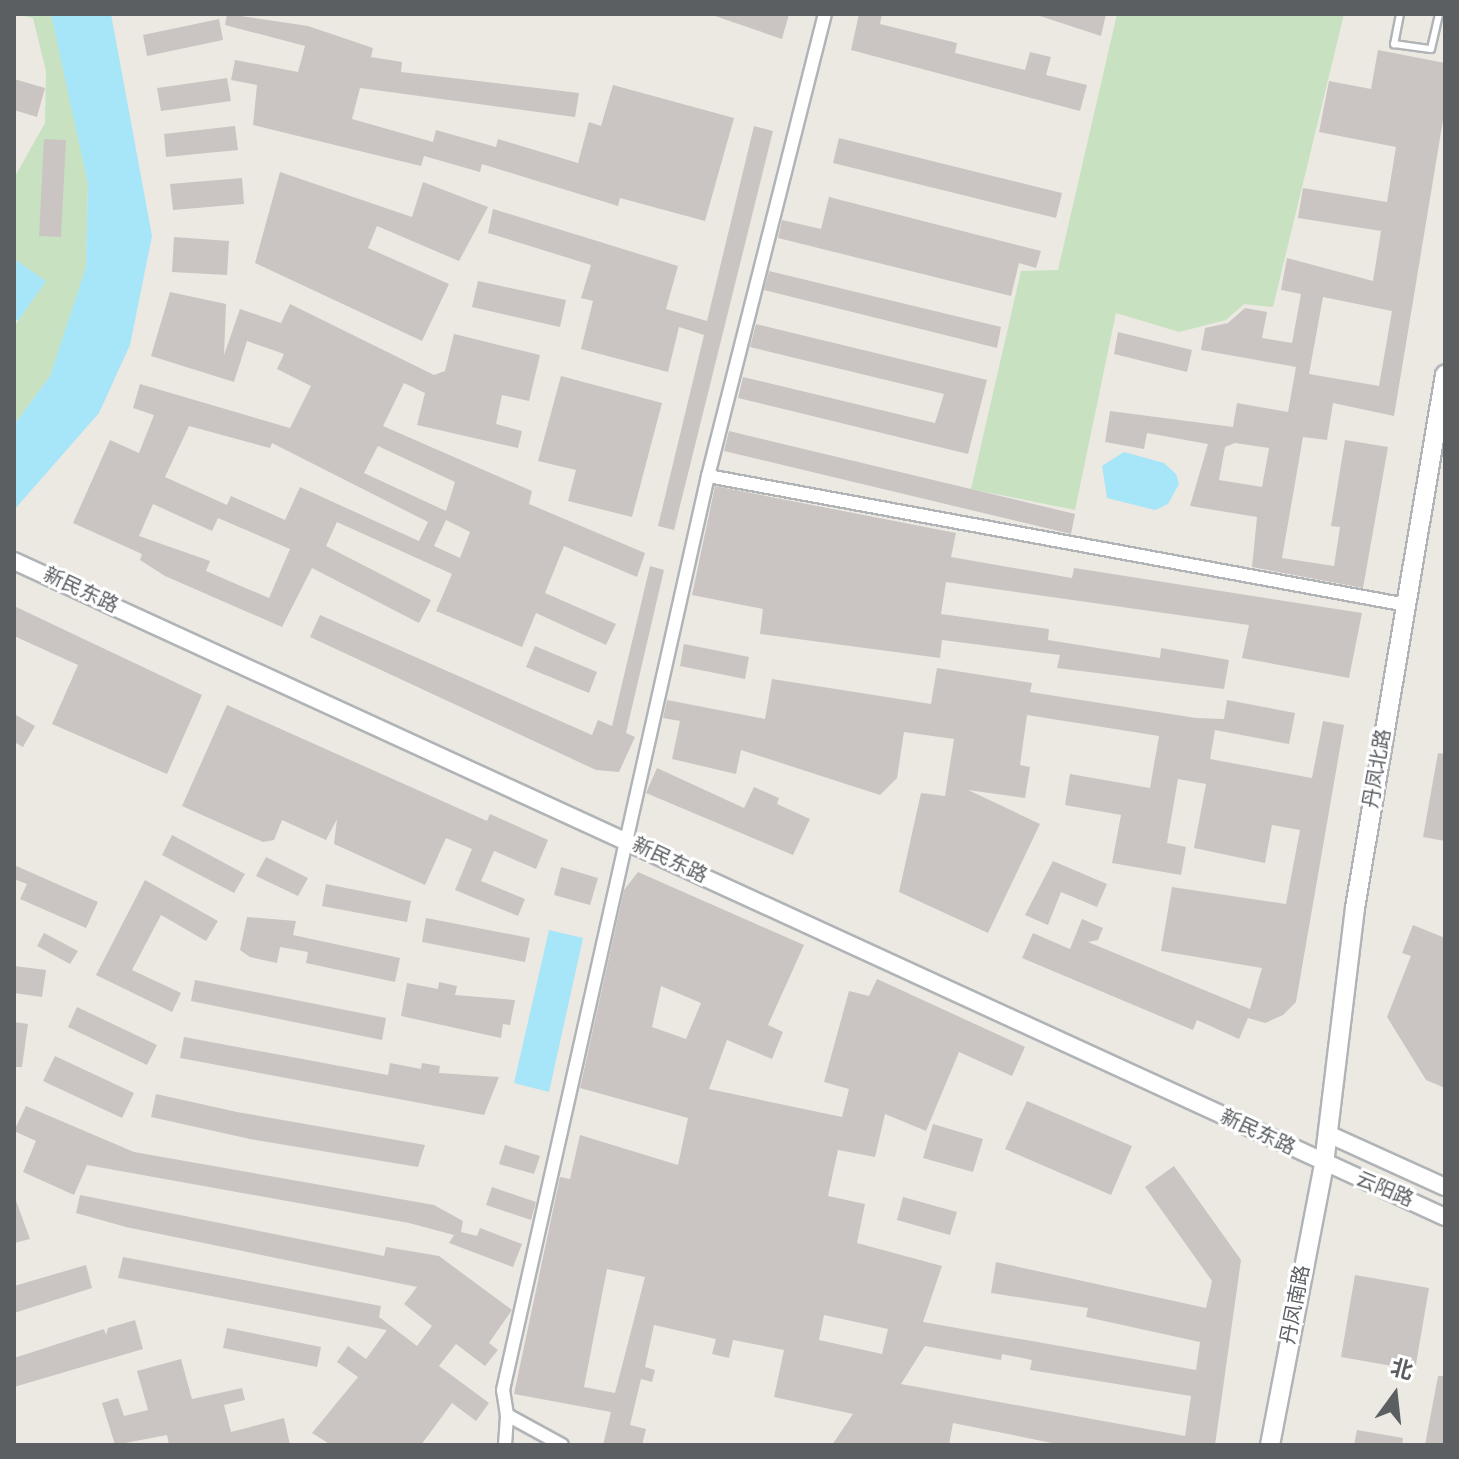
<!DOCTYPE html>
<html>
<head>
<meta charset="utf-8">
<style>
	body { margin:0 }
	#map { position:relative; width:1459px; height:1459px; overflow:hidden; background:#ece8e2; font-family:Overpass,"Noto Sans SC",sans-serif }
	div>[style] { position:absolute }
	.green>* { inset:0; background:#c8e2c1 }
	.water>* { inset:0; background:#a7e5f8 }
	.building>* { inset:0; background:#cac5c2 }
	.roads { filter:drop-shadow(2px 0 #b0b4b7) drop-shadow(-2px 0 #b0b4b7) drop-shadow(0 2px #b0b4b7) drop-shadow(0 -2px #b0b4b7) }
	.service>* { height:6px; margin:-3px; padding:0 3px; transform-origin:3px; border-radius:3px; background:#fff }
	.minor>* { height:12px; margin:-6px; padding:0 6px; transform-origin:6px; border-radius:6px; background:#fff }
	.tertiary>* { height:16px; margin:-8px; padding:0 8px; transform-origin:8px; border-radius:8px; background:#fff }
	.secondary>* { height:18px; margin:-9px; padding:0 9px; transform-origin:9px; border-radius:9px; background:#fff }
	span { translate:-50% -50%; white-space:nowrap; text-align:center; line-height:1.15; -webkit-text-stroke:6px #fff; paint-order:stroke }
	.street-label { font-size:20px; color:#5b5f62 }
	.frame { position:absolute; inset:0; border:16px solid #5b5f62; pointer-events:none }
	.north { position:absolute; left:1355px; top:1355px; width:80px; height:80px; -webkit-text-stroke:6px #fff; paint-order:stroke; rotate:15deg; font-size:22px; font-weight:700; line-height:32px; text-align:center; color:#5b5f62 }
	.north::after { content:''; display:block; margin:auto; width:28px; height:36px; background:#5b5f62; clip-path:polygon(50% 0,100% 100%,50% 72%,0 100%) }
</style>
</head>
<body>
<div id="map">
	<div class="green">
		<i style="clip-path:polygon(14px 14px,53px 14px,88px 184px,86px 267px,73px 323px,50px 376px,14px 425px,14px 327px,45px 281px,14px 259px,14px 178px,45px 123px,46px 71px,33px 18px)"></i>
		<i style="clip-path:polygon(1117px 14px,1344px 14px,1273px 307px,1244px 304px,1226px 320px,1179px 332px,1116px 313px,1075px 510px,971px 489px,1021px 271px,1058px 270px)"></i>
	</div>
	<div class="water">
		<i style="clip-path:polygon(51px 14px,111px 14px,152px 236px,130px 345px,99px 413px,14px 510px,14px 425px,50px 376px,86px 267px,88px 184px)"></i>
		<i style="clip-path:polygon(14px 259px,46px 281px,18px 321px,14px 318px)"></i>
		<i style="clip-path:polygon(1124px 452px,1164px 463px,1176px 474px,1179px 484px,1168px 504px,1155px 510px,1107px 498px,1102px 466px)"></i>
		<i style="clip-path:polygon(549px 930px,583px 938px,549px 1092px,514px 1083px)"></i>
	</div>
	<div class="building">
		<i style="clip-path:polygon(227px 14px,308px 26px,373px 48px,371px 57px,402px 62px,401px 72px,579px 93px,575px 117px,360px 88px,352px 119px,433px 142px,436px 130px,496px 147px,498px 139px,578px 163px,589px 122px,601px 126px,613px 85px,734px 118px,705px 221px,620px 198px,618px 206px,482px 164px,480px 172px,424px 156px,421px 166px,253px 125px,257px 85px,231px 80px,235px 60px,298px 72px,305px 46px,225px 25px)"></i>
		<i style="clip-path:polygon(709px 14px,789px 14px,782px 39px)"></i>
		<i style="clip-path:polygon(859px 14px,882px 14px,880px 24px,957px 43px,955px 53px,1025px 70px,1030px 52px,1051px 57px,1046px 75px,1087px 85px,1080px 111px,851px 50px)"></i>
		<i style="clip-path:polygon(1034px 14px,1106px 14px,1101px 36px)"></i>
		<i style="clip-path:polygon(219px 19px,223px 40px,147px 56px,143px 35px)"></i>
		<i style="clip-path:polygon(evenodd,1378px 50px,1445px 63px,1445px 108px,1394px 416px,1333px 403px,1327px 440px,1303px 437px,1282px 558px,1334px 566px,1340px 527px,1331px 526px,1345px 440px,1388px 447px,1363px 588px,1252px 567px,1257px 517px,1190px 506px,1208px 444px,1147px 433px,1144px 449px,1105px 442px,1110px 411px,1233px 427px,1237px 403px,1288px 412px,1296px 367px,1201px 350px,1205px 328px,1228px 323px,1245px 308px,1267px 312px,1262px 338px,1292px 343px,1301px 294px,1281px 290px,1287px 258px,1373px 281px,1381px 231px,1298px 218px,1303px 188px,1387px 202px,1396px 147px,1319px 132px,1329px 81px,1371px 89px,1378px 50px,1323px 297px,1392px 311px,1379px 386px,1309px 374px,1323px 297px,1378px 50px,1235px 443px,1269px 448px,1262px 487px,1219px 480px,1225px 447px,1235px 443px)"></i>
		<i style="clip-path:polygon(227px 78px,231px 101px,161px 111px,157px 88px)"></i>
		<i style="clip-path:polygon(14px 79px,45px 88px,37px 117px,14px 110px)"></i>
		<i style="clip-path:polygon(235px 126px,238px 150px,166px 157px,164px 134px)"></i>
		<i style="clip-path:polygon(754px 126px,773px 131px,674px 530px,658px 526px,704px 335px,679px 327px,668px 372px,581px 349px,593px 301px,581px 298px,591px 265px,488px 233px,493px 209px,678px 266px,666px 309px,707px 321px)"></i>
		<i style="clip-path:polygon(839px 138px,1062px 193px,1056px 218px,833px 163px)"></i>
		<i style="clip-path:polygon(44px 139px,66px 140px,61px 237px,39px 236px)"></i>
		<i style="clip-path:polygon(280px 172px,412px 217px,423px 182px,488px 207px,459px 261px,377px 226px,368px 248px,449px 284px,422px 341px,255px 263px)"></i>
		<i style="clip-path:polygon(242px 178px,244px 204px,173px 210px,170px 184px)"></i>
		<i style="clip-path:polygon(829px 197px,1041px 251px,1036px 268px,1019px 263px,1011px 296px,778px 238px,782px 220px,821px 229px)"></i>
		<i style="clip-path:polygon(174px 237px,229px 241px,227px 275px,172px 272px)"></i>
		<i style="clip-path:polygon(769px 271px,1001px 327px,997px 348px,764px 290px)"></i>
		<i style="clip-path:polygon(478px 281px,566px 300px,560px 327px,472px 307px)"></i>
		<i style="clip-path:polygon(evenodd,170px 292px,226px 304px,224px 355px,240px 309px,281px 323px,290px 304px,434px 375px,445px 371px,454px 334px,540px 355px,529px 401px,502px 395px,496px 424px,522px 431px,518px 448px,417px 425px,425px 393px,404px 383px,383px 426px,532px 491px,529px 504px,645px 553px,637px 577px,564px 546px,545px 593px,616px 624px,606px 645px,536px 613px,522px 647px,436px 611px,452px 574px,337px 522px,326px 546px,431px 600px,419px 623px,312px 568px,282px 627px,165px 576px,140px 560px,142px 554px,73px 523px,110px 440px,139px 453px,154px 415px,133px 408px,140px 384px,290px 428px,311px 386px,277px 369px,284px 354px,247px 341px,234px 382px,151px 356px,170px 292px,189px 426px,270px 448px,272px 443px,428px 522px,419px 541px,300px 487px,285px 520px,231px 496px,227px 505px,165px 477px,189px 426px,170px 292px,378px 446px,455px 482px,446px 511px,364px 473px,378px 446px,170px 292px,153px 504px,212px 531px,218px 518px,290px 549px,269px 598px,206px 571px,210px 561px,139px 536px,153px 504px,170px 292px,446px 520px,470px 532px,460px 558px,434px 546px,446px 520px)"></i>
		<i style="clip-path:polygon(756px 324px,987px 380px,968px 454px,738px 398px,743px 377px,935px 423px,944px 394px,750px 347px)"></i>
		<i style="clip-path:polygon(1118px 332px,1192px 350px,1187px 372px,1114px 354px)"></i>
		<i style="clip-path:polygon(561px 376px,662px 403px,632px 517px,568px 501px,576px 470px,538px 461px)"></i>
		<i style="clip-path:polygon(729px 431px,1075px 514px,1071px 534px,724px 451px)"></i>
		<i style="clip-path:polygon(715px 486px,956px 533px,951px 557px,1072px 578px,1074px 568px,1362px 613px,1349px 678px,1242px 658px,1249px 625px,946px 582px,941px 614px,1049px 629px,1048px 640px,1160px 658px,1161px 648px,1229px 660px,1224px 689px,1057px 668px,1060px 655px,942px 640px,940px 658px,760px 634px,763px 609px,692px 595px)"></i>
		<i style="clip-path:polygon(650px 566px,664px 570px,626px 733px,635px 737px,619px 772px,596px 770px,310px 637px,320px 615px,592px 735px,598px 720px,612px 726px)"></i>
		<i style="clip-path:polygon(14px 606px,202px 695px,167px 774px,52px 724px,78px 665px,14px 636px)"></i>
		<i style="clip-path:polygon(684px 644px,749px 657px,745px 679px,680px 666px)"></i>
		<i style="clip-path:polygon(535px 646px,597px 672px,589px 693px,526px 667px)"></i>
		<i style="clip-path:polygon(937px 668px,1032px 683px,1030px 692px,1196px 718px,1224px 719px,1227px 700px,1295px 713px,1289px 744px,1215px 730px,1210px 759px,1312px 778px,1323px 721px,1344px 725px,1296px 1002px,1283px 1015px,1265px 1023px,1248px 1018px,1239px 1039px,1197px 1020px,1193px 1030px,1022px 958px,1033px 933px,1070px 949px,1082px 919px,1103px 928px,1098px 940px,1088px 942px,1250px 1009px,1262px 968px,1161px 951px,1172px 887px,1286px 904px,1300px 830px,1272px 825px,1265px 863px,1194px 848px,1206px 784px,1178px 779px,1167px 843px,1186px 847px,1181px 875px,1112px 863px,1121px 815px,1065px 805px,1070px 774px,1150px 788px,1159px 736px,1027px 715px,1020px 765px,1030px 767px,1025px 798px,968px 790px,1040px 824px,988px 933px,899px 892px,921px 793px,945px 796px,954px 739px,904px 732px,897px 778px,880px 795px,741px 750px,736px 774px,672px 759px,680px 721px,663px 718px,667px 700px,765px 719px,772px 679px,931px 704px)"></i>
		<i style="clip-path:polygon(227px 705px,487px 821px,490px 814px,548px 840px,536px 869px,494px 851px,481px 881px,525px 899px,518px 916px,455px 890px,472px 849px,446px 838px,425px 885px,334px 844px,337px 819px,326px 840px,282px 820px,274px 840px,263px 842px,182px 806px)"></i>
		<i style="clip-path:polygon(14px 714px,35px 726px,23px 747px,14px 742px)"></i>
		<i style="clip-path:polygon(1438px 753px,1445px 754px,1445px 841px,1423px 837px)"></i>
		<i style="clip-path:polygon(657px 768px,744px 808px,754px 787px,779px 798px,777px 804px,810px 819px,793px 855px,646px 793px)"></i>
		<i style="clip-path:polygon(172px 835px,245px 874px,234px 893px,162px 855px)"></i>
		<i style="clip-path:polygon(266px 857px,308px 878px,298px 896px,256px 876px)"></i>
		<i style="clip-path:polygon(1053px 861px,1107px 884px,1097px 907px,1061px 892px,1048px 925px,1025px 915px)"></i>
		<i style="clip-path:polygon(14px 865px,98px 902px,86px 928px,20px 899px,27px 884px,14px 879px)"></i>
		<i style="clip-path:polygon(561px 867px,598px 878px,590px 905px,554px 895px)"></i>
		<i style="clip-path:polygon(evenodd,638px 872px,804px 945px,768px 1025px,783px 1032px,772px 1059px,727px 1040px,709px 1089px,842px 1117px,849px 1089px,824px 1082px,849px 991px,869px 996px,877px 979px,1025px 1047px,1012px 1076px,959px 1052px,926px 1131px,885px 1114px,875px 1157px,838px 1150px,828px 1196px,865px 1204px,857px 1243px,942px 1266px,923px 1322px,1196px 1370px,1200px 1342px,1086px 1317px,1088px 1308px,991px 1293px,996px 1262px,1206px 1308px,1212px 1281px,1145px 1187px,1174px 1166px,1241px 1260px,1215px 1445px,1062px 1445px,953px 1423px,949px 1445px,832px 1445px,853px 1414px,774px 1397px,784px 1350px,733px 1340px,729px 1358px,712px 1354px,716px 1339px,654px 1325px,645px 1367px,655px 1370px,652px 1382px,641px 1379px,630px 1425px,646px 1429px,642px 1445px,603px 1445px,611px 1412px,514px 1394px,560px 1177px,570px 1179px,580px 1135px,678px 1165px,688px 1118px,580px 1088px,624px 890px,638px 872px,661px 986px,701px 1003px,686px 1039px,652px 1027px,661px 986px,638px 872px,607px 1269px,645px 1277px,615px 1393px,584px 1387px,607px 1269px,638px 872px,824px 1315px,888px 1329px,882px 1354px,819px 1340px,824px 1315px,638px 872px,925px 1346px,1001px 1360px,1002px 1354px,1032px 1360px,1030px 1370px,1191px 1396px,1185px 1436px,901px 1384px,925px 1346px)"></i>
		<i style="clip-path:polygon(145px 880px,218px 921px,206px 941px,161px 915px,132px 970px,181px 993px,172px 1012px,96px 975px)"></i>
		<i style="clip-path:polygon(326px 884px,411px 901px,407px 922px,322px 906px)"></i>
		<i style="clip-path:polygon(247px 917px,296px 921px,293px 935px,400px 958px,395px 982px,306px 963px,308px 952px,280px 947px,277px 963px,250px 957px,240px 950px)"></i>
		<i style="clip-path:polygon(426px 918px,530px 938px,525px 962px,422px 942px)"></i>
		<i style="clip-path:polygon(1413px 925px,1445px 938px,1445px 1088px,1426px 1080px,1387px 1017px,1411px 956px,1402px 953px)"></i>
		<i style="clip-path:polygon(44px 933px,78px 951px,70px 964px,37px 946px)"></i>
		<i style="clip-path:polygon(14px 966px,46px 970px,42px 997px,14px 993px)"></i>
		<i style="clip-path:polygon(195px 980px,386px 1018px,382px 1040px,191px 1001px)"></i>
		<i style="clip-path:polygon(439px 982px,457px 986px,455px 995px,515px 1000px,510px 1025px,503px 1024px,501px 1038px,401px 1016px,407px 983px,438px 989px)"></i>
		<i style="clip-path:polygon(77px 1007px,157px 1045px,147px 1065px,68px 1027px)"></i>
		<i style="clip-path:polygon(14px 1022px,28px 1024px,22px 1067px,14px 1067px)"></i>
		<i style="clip-path:polygon(184px 1037px,388px 1075px,390px 1063px,421px 1069px,422px 1063px,440px 1066px,439px 1073px,499px 1077px,484px 1115px,180px 1058px)"></i>
		<i style="clip-path:polygon(55px 1056px,134px 1093px,122px 1118px,43px 1081px)"></i>
		<i style="clip-path:polygon(156px 1094px,237px 1112px,425px 1145px,418px 1167px,250px 1139px,151px 1117px)"></i>
		<i style="clip-path:polygon(1027px 1101px,1132px 1146px,1111px 1195px,1005px 1149px)"></i>
		<i style="clip-path:polygon(26px 1106px,134px 1152px,434px 1205px,463px 1221px,461px 1232px,477px 1236px,480px 1228px,522px 1244px,513px 1267px,449px 1243px,454px 1235px,409px 1223px,87px 1165px,74px 1195px,23px 1172px,36px 1141px,14px 1131px)"></i>
		<i style="clip-path:polygon(933px 1124px,983px 1139px,973px 1172px,923px 1158px)"></i>
		<i style="clip-path:polygon(505px 1145px,540px 1156px,534px 1174px,499px 1164px)"></i>
		<i style="clip-path:polygon(492px 1187px,536px 1202px,531px 1220px,486px 1205px)"></i>
		<i style="clip-path:polygon(14px 1195px,30px 1239px,14px 1243px)"></i>
		<i style="clip-path:polygon(80px 1195px,384px 1256px,386px 1247px,439px 1256px,512px 1310px,489px 1343px,498px 1350px,485px 1366px,456px 1344px,439px 1366px,489px 1403px,476px 1421px,452px 1403px,421px 1445px,331px 1445px,312px 1433px,358px 1377px,337px 1362px,348px 1346px,366px 1359px,387px 1330px,118px 1278px,123px 1257px,381px 1306px,379px 1317px,417px 1346px,432px 1326px,404px 1304px,417px 1287px,126px 1227px,76px 1213px)"></i>
		<i style="clip-path:polygon(903px 1197px,957px 1212px,950px 1235px,897px 1220px)"></i>
		<i style="clip-path:polygon(86px 1265px,92px 1288px,14px 1313px,14px 1286px)"></i>
		<i style="clip-path:polygon(1355px 1275px,1429px 1288px,1415px 1370px,1341px 1357px)"></i>
		<i style="clip-path:polygon(135px 1320px,143px 1349px,14px 1387px,14px 1358px,104px 1329px,106px 1335px,108px 1328px)"></i>
		<i style="clip-path:polygon(227px 1328px,321px 1347px,317px 1367px,223px 1348px)"></i>
		<i style="clip-path:polygon(181px 1359px,192px 1399px,242px 1388px,245px 1400px,224px 1405px,231px 1432px,284px 1418px,290px 1445px,169px 1445px,167px 1435px,115px 1445px,102px 1403px,118px 1398px,124px 1416px,148px 1410px,137px 1371px)"></i>
		<i style="clip-path:polygon(1438px 1376px,1445px 1376px,1445px 1445px,1425px 1445px)"></i>
		<i style="clip-path:polygon(1357px 1430px,1403px 1438px,1402px 1445px,1354px 1445px)"></i>
	</div>
	<div class="roads">
		<div class="service">
			<i style="left:1400px;top:14px;width:31px;rotate:101deg"></i>
			<i style="left:1394px;top:44px;width:37px;rotate:8deg"></i>
			<i style="left:1431px;top:49px;width:36px;rotate:-77deg"></i>
		</div>
		<div class="minor">
			<i style="left:708px;top:476px;width:711px;rotate:10.46deg"></i>
			<i style="left:505px;top:1445px;width:30px;rotate:-86deg"></i>
			<i style="left:562px;top:1445px;width:63px;rotate:-151.4deg"></i>
			<i style="left:507px;top:1415px;width:25px;rotate:-99deg"></i>
			<i style="left:503px;top:1390px;width:937px;rotate:-77.36deg"></i>
			<i style="left:708px;top:476px;width:477px;rotate:-75.8deg"></i>
		</div>
		<div class="tertiary">
			<i style="left:14px;top:561px;width:1574px;rotate:24.63deg"></i>
			<i style="left:1328px;top:1134px;width:128px;rotate:24.4deg"></i>
		</div>
		<div class="secondary">
			<i style="left:1270px;top:1445px;width:286px;rotate:-79.1deg"></i>
			<i style="left:1324px;top:1164px;width:258px;rotate:-83.1deg"></i>
			<i style="left:1355px;top:908px;width:541px;rotate:-80.42deg"></i>
		</div>
	</div>
	<div class="street-label">
		<span style="left:80px;top:592px;rotate:25deg">新民东路</span>
		<span style="left:1379px;top:769px;rotate:-80deg">丹凤北路</span>
		<span style="left:669px;top:862px;rotate:25deg">新民东路</span>
		<span style="left:1257px;top:1134px;rotate:25deg">新民东路</span>
		<span style="left:1384px;top:1191px;rotate:23deg">云阳路</span>
		<span style="left:1297px;top:1305px;rotate:-79deg">丹凤南路</span>
	</div>
	<div class="frame"></div>
	<div class="north">北</div>
</div>
</body>
</html>
